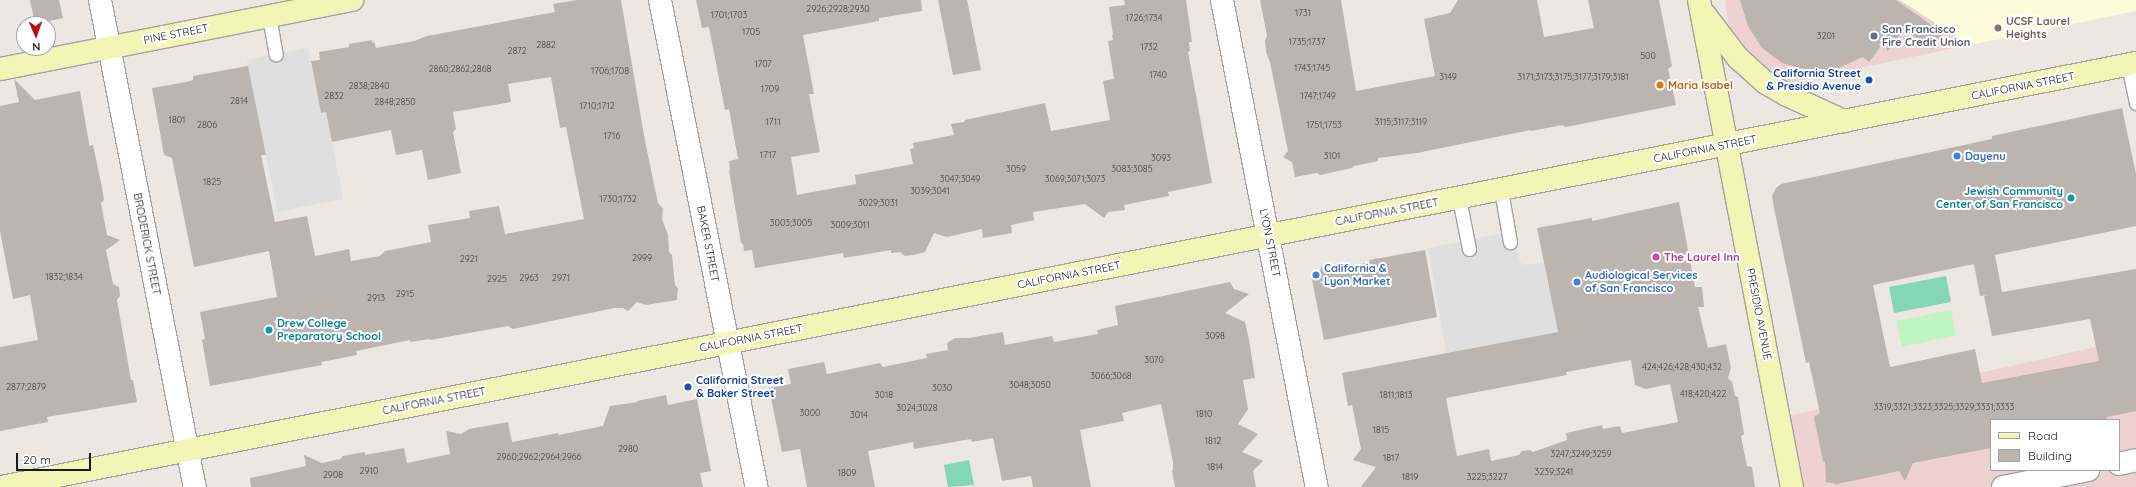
<!DOCTYPE html>
<html>
<head>
<meta charset="utf-8">
<style>
	body { margin:0 }
	#map { position:relative; width:2136px; height:487px; overflow:hidden; background:#ece8e1; font-family:Quicksand,sans-serif }
	div>[style] { position:absolute }
	.commercial>* { inset:0; background:#edd2d1 }
	.education>* { inset:0; background:#fdfcda }
	.park>* { inset:0; background:#c0f5c3 }
	.pitch>* { inset:0; background:#84d7b5 }
	.parking>* { inset:0; background:#dfdfdf }
	.building>* { inset:0; background:#bcb4ae }
	.roads { filter:drop-shadow(1px 0 #a2a2a2) drop-shadow(-1px 0 #a2a2a2) drop-shadow(0 1px #a2a2a2) drop-shadow(0 -1px #a2a2a2) }
	.lane>* { height:13px; margin:-6.5px; padding:0 6.5px; transform-origin:6.5px; border-radius:6.5px; background:#fff }
	.street>* { height:22px; margin:-11px; padding:0 11px; transform-origin:11px; border-radius:11px; background:#fff }
	.secondary>* { height:22px; margin:-11px; padding:0 11px; transform-origin:11px; border-radius:11px; background:#f3f5b7 }
	.dots>* { width:11px; height:11px; translate:-50% -50%; box-sizing:border-box; border:2px solid #fff; border-radius:50% }
	span { translate:-50% -50%; white-space:nowrap; text-align:center; line-height:1.15; -webkit-text-stroke:4px #fff; paint-order:stroke }
	.number-label { font-size:9px; color:#434140 }
	.number-label span { -webkit-text-stroke-width:0 }
	.education-label { font-size:11px; color:#785e54; font-weight:700 }
	.left { translate:0 -50%; text-align:left }
	.service-label { font-size:11px; color:#4e5e75; font-weight:700 }
	.street-label { font-size:11px; color:#1b1b1b }
	.transit-label { font-size:11px; color:#164399; font-weight:700 }
	.right { translate:-100% -50%; text-align:right }
	.food-label { font-size:11px; color:#c56008; font-weight:700 }
	.shop-label { font-size:11px; color:#366cbe; font-weight:700 }
	.culture-label { font-size:11px; color:#0d838f; font-weight:700 }
	.hotel-label { font-size:11px; color:#b23c85; font-weight:700 }
	.legend { position:absolute; left:1990px; top:419px; width:130px; height:52px; box-sizing:border-box; background:#fff; border:1px solid #a4a4a4; margin:0; padding:5px 7px; list-style:none; font-size:12px; color:#1b1b1b }
	.legend li { display:flex; align-items:center; gap:8px; height:20px }
	.legend b { width:20px; border:1px solid #a4a4a4 }
	.north { position:absolute; left:16px; top:16px; width:40px; height:40px; box-sizing:border-box; background:#fff; border:1px solid #a4a4a4; border-radius:50%; rotate:178deg; font-size:11px; font-weight:700; line-height:16px; text-align:center; color:#1b1b1b }
	.north::after { content:''; display:block; margin:auto; width:14px; height:18px; background:#ba0c11; clip-path:polygon(50% 0,100% 100%,50% 72%,0 100%) }
	.scale { position:absolute; left:16px; top:453px; width:75px; height:18px; box-sizing:border-box; border:2px solid #1b1b1b; border-top:0; padding-left:5px; font-size:12px; line-height:14px; white-space:nowrap; color:#1b1b1b; -webkit-text-stroke:3px #fff; paint-order:stroke }
</style>
</head>
<body>
<div id="map">
	<div class="commercial">
		<i style="clip-path:polygon(1725px 0,1900px 0,1969px 45px,1788px 83px,1756px 65px,1729px 31px)"></i>
		<i style="clip-path:polygon(evenodd,2136px 338px,2136px 487px,1783px 487px,1779px 418px,2136px 338px,1991px 420px,2119px 420px,2119px 470px,1991px 470px,1991px 420px)"></i>
	</div>
	<div class="education">
		<i style="clip-path:polygon(1900px 0,2136px 0,2136px 11px,1969px 45px)"></i>
	</div>
	<div class="park">
		<i style="clip-path:polygon(1951px 310px,1956px 335px,1902px 347px,1896px 321px)"></i>
	</div>
	<div class="pitch">
		<i style="clip-path:polygon(1946px 276px,1951px 302px,1894px 313px,1889px 287px)"></i>
		<i style="clip-path:polygon(969px 460px,974px 485px,948px 487px,944px 465px)"></i>
	</div>
	<div class="parking">
		<i style="clip-path:polygon(308px 48px,321px 113px,326px 112px,343px 199px,277px 212px,247px 60px)"></i>
		<i style="clip-path:polygon(1513px 231px,1520px 262px,1524px 265px,1543px 262px,1558px 332px,1446px 353px,1428px 248px)"></i>
	</div>
	<div class="building">
		<i style="clip-path:polygon(30px 0,59px 0,63px 18px,35px 24px)"></i>
		<i style="clip-path:polygon(577px 0,621px 0,645px 141px,658px 203px,663px 209px,662px 219px,668px 235px,669px 252px,672px 255px,675px 285px,678px 288px,677px 300px,646px 305px,637px 302px,628px 311px,623px 308px,614px 308px,513px 329px,508px 326px,430px 340px,430px 339px,410px 342px,410px 340px,356px 351px,357px 355px,321px 362px,322px 365px,210px 386px,202px 340px,205px 339px,200px 312px,277px 297px,269px 251px,194px 267px,172px 158px,164px 155px,152px 88px,186px 82px,193px 80px,193px 76px,248px 66px,266px 155px,261px 155px,275px 222px,307px 216px,315px 256px,349px 249px,351px 261px,380px 256px,385px 251px,431px 242px,428px 225px,470px 218px,469px 211px,499px 206px,505px 234px,584px 219px,566px 127px,560px 128px,551px 77px,508px 84px,511px 102px,453px 112px,456px 129px,453px 132px,461px 173px,428px 180px,422px 150px,396px 155px,391px 130px,332px 142px,326px 112px,321px 113px,311px 61px,320px 60px,319px 52px,349px 47px,349px 44px,372px 40px,372px 43px,374px 42px,376px 48px,414px 41px,427px 36px,555px 12px,553px 4px)"></i>
		<i style="clip-path:polygon(696px 0,921px 0,922px 11px,879px 18px,879px 21px,803px 35px,814px 94px,809px 94px,820px 152px,791px 157px,797px 195px,856px 184px,855px 175px,913px 164px,910px 149px,914px 148px,913px 143px,954px 135px,951px 124px,964px 122px,965px 120px,1045px 103px,1051px 131px,1110px 120px,1103px 81px,1114px 79px,1108px 41px,1113px 40px,1112px 35px,1113px 35px,1109px 7px,1125px 5px,1124px 0,1186px 0,1192px 42px,1189px 42px,1190px 51px,1188px 52px,1212px 183px,1168px 192px,1169px 196px,1124px 205px,1125px 210px,1108px 212px,1104px 218px,1085px 204px,1033px 212px,1034px 220px,1011px 225px,1012px 233px,983px 238px,982px 229px,947px 237px,934px 233px,925px 252px,913px 255px,905px 256px,900px 252px,891px 253px,891px 250px,844px 258px,843px 253px,755px 268px,752px 250px,744px 251px,743px 244px,741px 243px,729px 170px,730px 170px,729px 161px,738px 159px,729px 109px,725px 110px,709px 27px,702px 28px)"></i>
		<i style="clip-path:polygon(938px 0,967px 0,981px 70px,953px 75px)"></i>
		<i style="clip-path:polygon(1260px 0,1341px 0,1356px 91px,1435px 76px,1424px 19px,1450px 13px,1458px 0,1537px 0,1544px 37px,1594px 28px,1588px 0,1659px 0,1672px 66px,1668px 69px,1676px 105px,1566px 127px,1562px 125px,1531px 131px,1531px 130px,1417px 153px,1378px 158px,1378px 161px,1354px 166px,1352px 168px,1320px 175px,1317px 173px,1295px 177px,1292px 162px,1283px 157px,1288px 151px,1270px 62px,1266px 52px,1265px 40px,1267px 36px)"></i>
		<i style="clip-path:polygon(1740px 0,1896px 0,1943px 33px,1932px 49px,1904px 29px,1888px 51px,1881px 46px,1869px 62px,1863px 57px,1834px 70px,1808px 70px,1782px 63px,1762px 48px,1748px 26px)"></i>
		<i style="clip-path:polygon(14px 79px,35px 100px,80px 91px,89px 143px,89px 146px,93px 145px,102px 187px,104px 200px,101px 203px,107px 235px,120px 240px,106px 250px,113px 284px,119px 287px,120px 296px,117px 300px,131px 380px,133px 380px,137px 402px,47px 417px,48px 422px,0 431px,0 347px,38px 340px,30px 295px,13px 299px,0 231px,0 106px,19px 102px)"></i>
		<i style="clip-path:polygon(evenodd,2122px 108px,2136px 174px,2136px 226px,1995px 255px,2002px 292px,2136px 269px,2136px 411px,2107px 417px,2107px 420px,1991px 420px,1991px 448px,1913px 463px,1905px 481px,1899px 471px,1837px 484px,1826px 482px,1825px 462px,1823px 461px,1814px 417px,1820px 413px,1809px 362px,1806px 363px,1773px 203px,1772px 196px,1776px 188px,1781px 184px,1992px 139px,1992px 136px,2122px 108px,1974px 264px,1980px 296px,1988px 295px,1984px 296px,1992px 336px,2090px 319px,2099px 361px,1982px 383px,1975px 349px,1890px 367px,1873px 285px,1974px 264px)"></i>
		<i style="clip-path:polygon(evenodd,1679px 202px,1695px 287px,1702px 287px,1704px 307px,1698px 307px,1708px 348px,1726px 344px,1731px 368px,1728px 378px,1732px 382px,1735px 396px,1738px 397px,1744px 434px,1741px 436px,1747px 466px,1752px 467px,1755px 487px,1361px 487px,1376px 467px,1353px 460px,1361px 449px,1352px 405px,1348px 406px,1342px 373px,1558px 332px,1537px 228px,1592px 218px,1592px 221px,1679px 202px,1631px 360px,1635px 385px,1646px 389px,1670px 384px,1678px 422px,1622px 433px,1620px 426px,1603px 429px,1602px 425px,1566px 433px,1567px 440px,1533px 452px,1530px 450px,1522px 451px,1519px 455px,1491px 461px,1489px 449px,1457px 456px,1446px 398px,1567px 375px,1566px 372px,1631px 360px)"></i>
		<i style="clip-path:polygon(1425px 250px,1437px 317px,1324px 340px,1311px 275px,1318px 274px,1322px 266px,1329px 272px,1370px 262px,1369px 260px)"></i>
		<i style="clip-path:polygon(1230px 282px,1234px 289px,1249px 294px,1225px 313px,1245px 322px,1249px 340px,1255px 378px,1243px 380px,1248px 409px,1238px 424px,1258px 434px,1242px 452px,1263px 461px,1253px 471px,1256px 487px,1175px 487px,1172px 471px,1173px 470px,1173px 462px,1161px 404px,1122px 413px,1124px 421px,1080px 430px,1091px 487px,1033px 487px,1031px 476px,1002px 481px,993px 438px,972px 442px,971px 439px,914px 449px,913px 442px,868px 451px,875px 487px,807px 487px,800px 449px,782px 452px,769px 388px,791px 384px,788px 369px,824px 362px,827px 374px,880px 363px,883px 367px,927px 358px,926px 354px,948px 350px,947px 343px,955px 338px,969px 338px,1003px 332px,1005px 345px,1052px 336px,1054px 342px,1098px 334px,1097px 330px,1118px 325px,1115px 306px)"></i>
		<i style="clip-path:polygon(666px 395px,668px 405px,697px 399px,711px 471px,700px 473px,703px 487px,251px 487px,250px 478px,306px 466px,304px 455px,322px 463px,340px 459px,343px 456px,365px 452px,365px 455px,404px 448px,407px 463px,450px 454px,446px 431px,461px 434px,469px 429px,508px 422px,512px 442px,558px 433px,559px 435px,603px 426px,610px 406px,638px 402px,637px 401px)"></i>
	</div>
	<div class="roads">
		<div class="lane">
			<i style="left:269px;top:16px;width:39px;rotate:80deg"></i>
			<i style="left:2128px;top:65px;width:39px;rotate:78deg"></i>
			<i style="left:1501px;top:190px;width:53px;rotate:80.2deg"></i>
			<i style="left:1459px;top:198px;width:52px;rotate:78.9deg"></i>
		</div>
		<div class="street">
			<i style="left:100px;top:0;width:496px;rotate:79deg"></i>
			<i style="left:660px;top:0;width:496px;rotate:78.8deg"></i>
			<i style="left:1222px;top:0;width:496px;rotate:79deg"></i>
			<i style="left:2119px;top:464px;width:17px;rotate:-13deg"></i>
			<i style="left:2003px;top:487px;width:87px;rotate:-11.3deg"></i>
		</div>
		<div class="secondary">
			<i style="left:1699px;top:0;width:496px;rotate:79.2deg"></i>
			<i style="left:1705px;top:15px;width:54px;rotate:52.5deg"></i>
			<i style="left:1738px;top:58px;width:38px;rotate:42deg"></i>
			<i style="left:1766px;top:83px;width:24px;rotate:30deg"></i>
			<i style="left:1787px;top:95px;width:63px;rotate:24.5deg"></i>
			<i style="left:0;top:69px;width:359px;rotate:-11.1deg"></i>
			<i style="left:2px;top:487px;width:2176px;rotate:-11.24deg"></i>
		</div>
	</div>
	<div class="dots">
		<i style="left:1998px;top:28px;background:#8d6e63"></i>
		<i style="left:1874px;top:36px;background:#5c6f8a"></i>
		<i style="left:1869px;top:80px;background:#1a4fb4"></i>
		<i style="left:1660px;top:85px;background:#e8710a"></i>
		<i style="left:1957px;top:156px;background:#3f7fe0"></i>
		<i style="left:2071px;top:198px;background:#0f9aa8"></i>
		<i style="left:1656px;top:257px;background:#d1479c"></i>
		<i style="left:1316px;top:275px;background:#3f7fe0"></i>
		<i style="left:1577px;top:282px;background:#3f7fe0"></i>
		<i style="left:269px;top:330px;background:#0f9aa8"></i>
		<i style="left:688px;top:387px;background:#1a4fb4"></i>
	</div>
	<div class="number-label">
		<span style="left:838px;top:9px">2926;2928;2930</span>
		<span style="left:1303px;top:13px">1731</span>
		<span style="left:729px;top:15px">1701;1703</span>
		<span style="left:1144px;top:18px">1726;1734</span>
		<span style="left:751px;top:32px">1705</span>
		<span style="left:1826px;top:36px">3201</span>
		<span style="left:1307px;top:42px">1735;1737</span>
		<span style="left:546px;top:45px">2882</span>
		<span style="left:1149px;top:47px">1732</span>
		<span style="left:517px;top:51px">2872</span>
		<span style="left:1648px;top:56px">500</span>
		<span style="left:763px;top:64px">1707</span>
		<span style="left:1312px;top:68px">1743;1745</span>
		<span style="left:460px;top:69px">2860;2862;2868</span>
		<span style="left:610px;top:71px">1706;1708</span>
		<span style="left:1158px;top:75px">1740</span>
		<span style="left:1448px;top:77px">3149</span>
		<span style="left:1573px;top:77px">3171;3173;3175;3177;3179;3181</span>
		<span style="left:369px;top:86px">2838;2840</span>
		<span style="left:770px;top:89px">1709</span>
		<span style="left:334px;top:96px">2832</span>
		<span style="left:1318px;top:96px">1747;1749</span>
		<span style="left:239px;top:101px">2814</span>
		<span style="left:395px;top:102px">2848;2850</span>
		<span style="left:597px;top:106px">1710;1712</span>
		<span style="left:177px;top:120px">1801</span>
		<span style="left:773px;top:122px">1711</span>
		<span style="left:1401px;top:122px">3115;3117;3119</span>
		<span style="left:207px;top:125px">2806</span>
		<span style="left:1324px;top:125px">1751;1753</span>
		<span style="left:612px;top:136px">1716</span>
		<span style="left:768px;top:155px">1717</span>
		<span style="left:1332px;top:156px">3101</span>
		<span style="left:1161px;top:158px">3093</span>
		<span style="left:1016px;top:169px">3059</span>
		<span style="left:1132px;top:169px">3083;3085</span>
		<span style="left:960px;top:179px">3047;3049</span>
		<span style="left:1075px;top:179px">3069;3071;3073</span>
		<span style="left:212px;top:182px">1825</span>
		<span style="left:930px;top:191px">3039;3041</span>
		<span style="left:618px;top:199px">1730;1732</span>
		<span style="left:878px;top:203px">3029;3031</span>
		<span style="left:791px;top:223px">3003;3005</span>
		<span style="left:850px;top:225px">3009;3011</span>
		<span style="left:642px;top:258px">2999</span>
		<span style="left:469px;top:259px">2921</span>
		<span style="left:64px;top:277px">1832;1834</span>
		<span style="left:529px;top:278px">2963</span>
		<span style="left:561px;top:278px">2971</span>
		<span style="left:497px;top:279px">2925</span>
		<span style="left:405px;top:294px">2915</span>
		<span style="left:376px;top:298px">2913</span>
		<span style="left:1215px;top:336px">3098</span>
		<span style="left:1154px;top:360px">3070</span>
		<span style="left:1682px;top:367px">424;426;428;430;432</span>
		<span style="left:1111px;top:376px">3066;3068</span>
		<span style="left:1030px;top:385px">3048;3050</span>
		<span style="left:26px;top:387px">2877;2879</span>
		<span style="left:942px;top:388px">3030</span>
		<span style="left:1703px;top:394px">418;420;422</span>
		<span style="left:884px;top:395px">3018</span>
		<span style="left:1396px;top:395px">1811;1813</span>
		<span style="left:1944px;top:407px">3319;3321;3323;3325;3329;3331;3333</span>
		<span style="left:917px;top:408px">3024;3028</span>
		<span style="left:810px;top:413px">3000</span>
		<span style="left:1204px;top:414px">1810</span>
		<span style="left:859px;top:415px">3014</span>
		<span style="left:1381px;top:430px">1815</span>
		<span style="left:1213px;top:441px">1812</span>
		<span style="left:628px;top:449px">2980</span>
		<span style="left:1581px;top:454px">3247;3249;3259</span>
		<span style="left:539px;top:457px">2960;2962;2964;2966</span>
		<span style="left:1391px;top:458px">1817</span>
		<span style="left:1215px;top:467px">1814</span>
		<span style="left:369px;top:471px">2910</span>
		<span style="left:1554px;top:472px">3239;3241</span>
		<span style="left:847px;top:473px">1809</span>
		<span style="left:333px;top:475px">2908</span>
		<span style="left:1410px;top:477px">1819</span>
		<span style="left:1487px;top:477px">3225;3227</span>
	</div>
	<div class="education-label">
		<span class="left" style="left:2006px;top:28px">UCSF Laurel<br>Heights</span>
	</div>
	<div class="service-label">
		<span class="left" style="left:1882px;top:36px">San Francisco<br>Fire Credit Union</span>
	</div>
	<div class="street-label">
		<span style="left:176px;top:34px;rotate:-11deg">PINE STREET</span>
		<span style="left:2023px;top:86px;rotate:-11deg">CALIFORNIA STREET</span>
		<span style="left:1705px;top:149px;rotate:-11deg">CALIFORNIA STREET</span>
		<span style="left:1387px;top:212px;rotate:-11deg">CALIFORNIA STREET</span>
		<span style="left:1270px;top:243px;rotate:79deg">LYON STREET</span>
		<span style="left:147px;top:244px;rotate:79deg">BRODERICK STREET</span>
		<span style="left:708px;top:244px;rotate:79deg">BAKER STREET</span>
		<span style="left:1069px;top:275px;rotate:-11deg">CALIFORNIA STREET</span>
		<span style="left:1759px;top:314px;rotate:79deg">PRESIDIO AVENUE</span>
		<span style="left:751px;top:338px;rotate:-11deg">CALIFORNIA STREET</span>
		<span style="left:434px;top:401px;rotate:-11deg">CALIFORNIA STREET</span>
	</div>
	<div class="transit-label">
		<span class="right" style="left:1861px;top:80px">California Street<br>&amp; Presidio Avenue</span>
		<span class="left" style="left:696px;top:387px">California Street<br>&amp; Baker Street</span>
	</div>
	<div class="food-label">
		<span class="left" style="left:1668px;top:85px">Maria Isabel</span>
	</div>
	<div class="shop-label">
		<span class="left" style="left:1965px;top:156px">Dayenu</span>
		<span class="left" style="left:1324px;top:275px">California &amp;<br>Lyon Market</span>
		<span class="left" style="left:1585px;top:282px">Audiological Services<br>of San Francisco</span>
	</div>
	<div class="culture-label">
		<span class="right" style="left:2063px;top:198px">Jewish Community<br>Center of San Francisco</span>
		<span class="left" style="left:277px;top:330px">Drew College<br>Preparatory School</span>
	</div>
	<div class="hotel-label">
		<span class="left" style="left:1664px;top:257px">The Laurel Inn</span>
	</div>
	<ul class="legend">
	<li><b style="height:5px;background:#f3f5b7"></b>Road</li>
	<li><b style="height:11px;background:#bcb4ae"></b>Building</li>
	</ul>
	<div class="north">N</div>
	<div class="scale">20 m</div>
</div>
</body>
</html>
